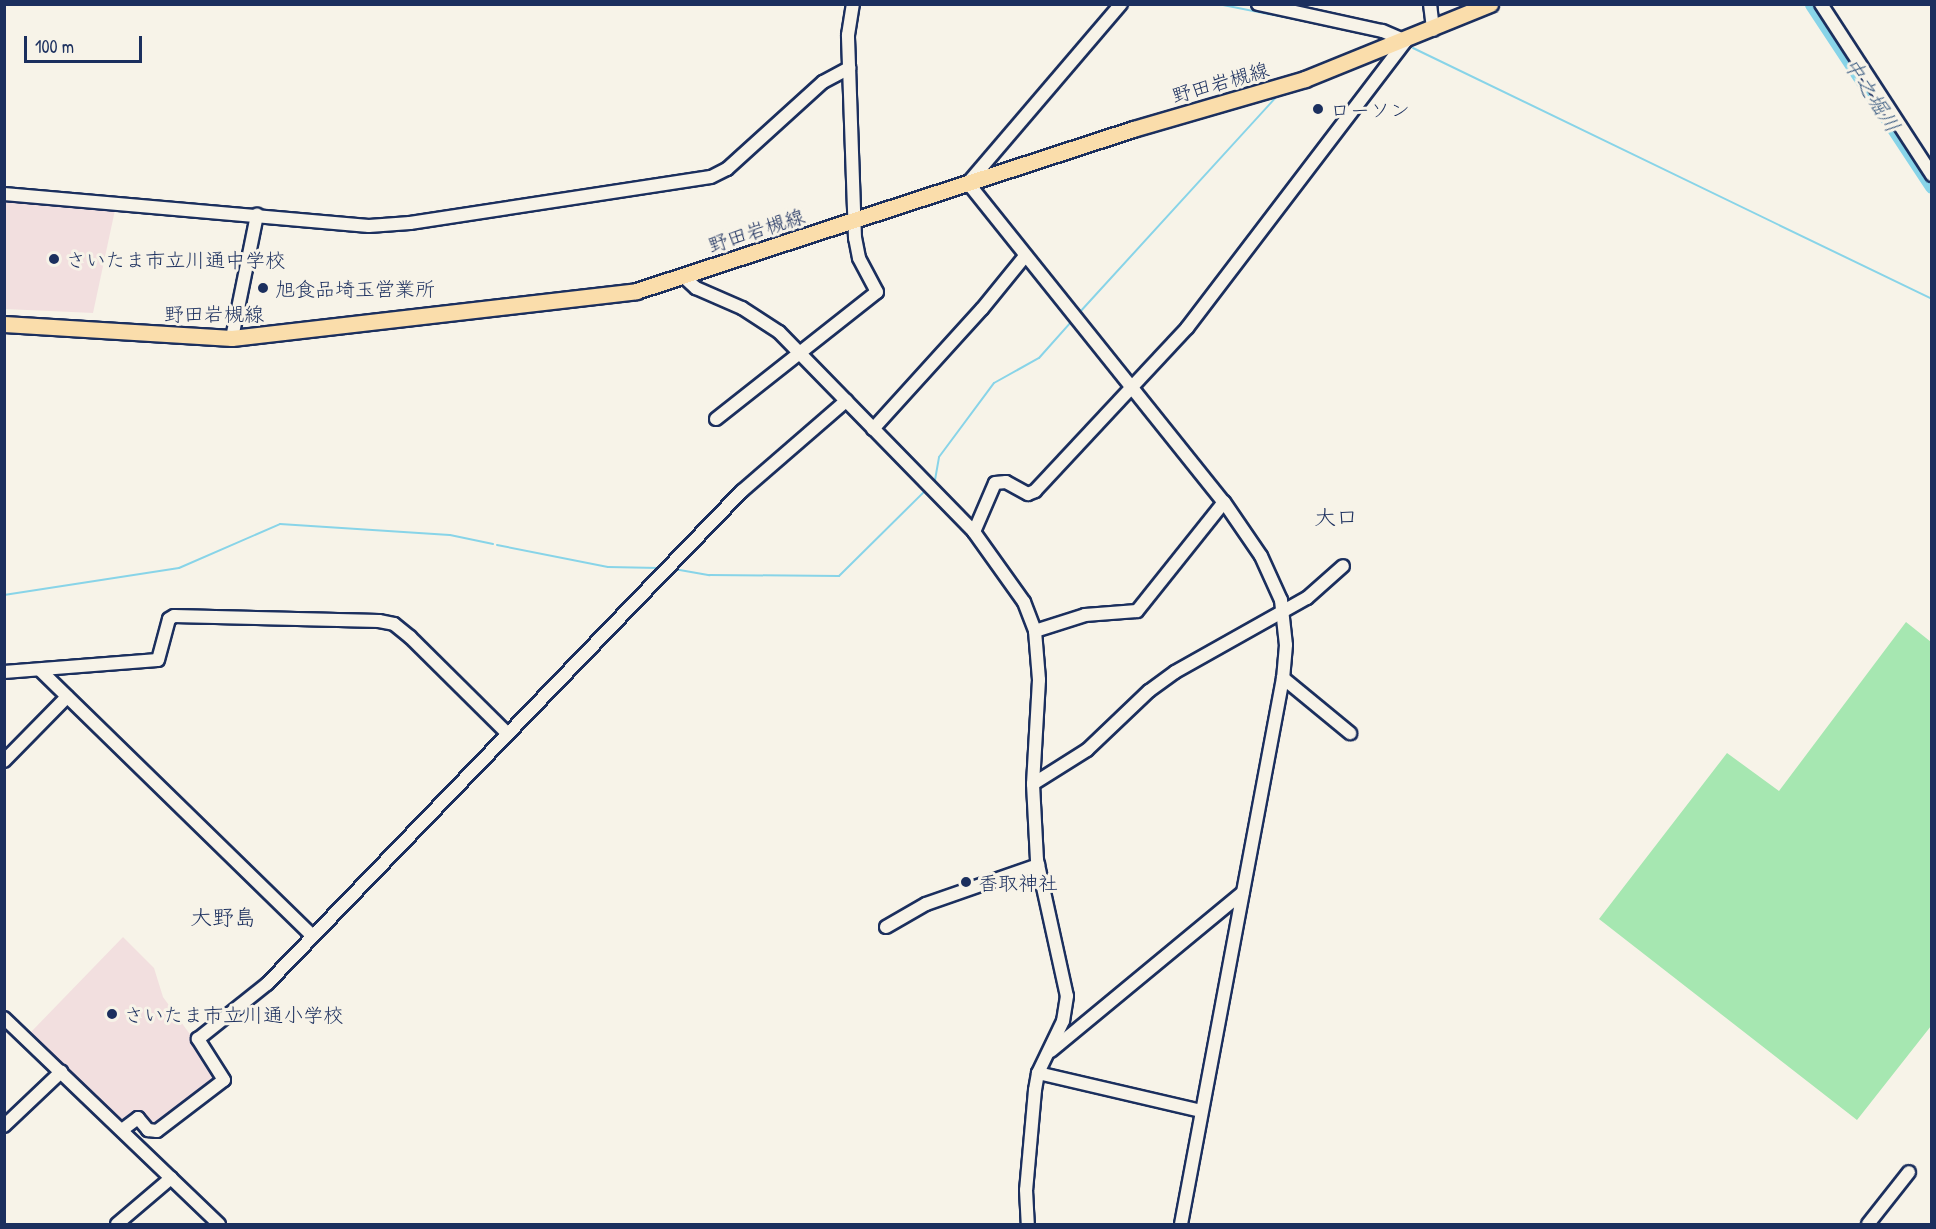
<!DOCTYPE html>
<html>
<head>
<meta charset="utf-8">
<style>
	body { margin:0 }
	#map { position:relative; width:1936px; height:1229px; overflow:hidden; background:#f7f3e8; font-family:"Patrick Hand","Klee One",sans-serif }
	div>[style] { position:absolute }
	.built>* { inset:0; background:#f2dfdf }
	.green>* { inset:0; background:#a6e7b1 }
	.stream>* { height:2px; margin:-1px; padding:0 1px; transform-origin:1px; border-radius:1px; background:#88d4e8 }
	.river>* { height:15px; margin:-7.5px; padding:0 7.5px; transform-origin:7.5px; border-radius:7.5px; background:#88d4e8 }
	.roads { filter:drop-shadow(2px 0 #1b2f5e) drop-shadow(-2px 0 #1b2f5e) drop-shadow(0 2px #1b2f5e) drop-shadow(0 -2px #1b2f5e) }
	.minor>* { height:12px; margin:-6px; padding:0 6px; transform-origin:6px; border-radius:6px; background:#f7f3e8 }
	.major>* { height:15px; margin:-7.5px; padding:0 7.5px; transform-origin:7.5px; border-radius:7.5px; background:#faddab }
	.dots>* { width:16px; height:16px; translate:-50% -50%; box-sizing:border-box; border:3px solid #f7f3e8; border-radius:50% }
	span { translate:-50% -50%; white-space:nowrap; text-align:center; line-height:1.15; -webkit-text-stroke:6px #f7f3e8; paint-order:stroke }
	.street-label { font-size:20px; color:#1b2f5e }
	.poi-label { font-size:20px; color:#1b2f5e }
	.left { translate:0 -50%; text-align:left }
	.water-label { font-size:21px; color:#365880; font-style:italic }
	.quarter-label { font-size:22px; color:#1b2f5e }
	.frame { position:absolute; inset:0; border:6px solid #1b2f5e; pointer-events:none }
	.scale { position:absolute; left:24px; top:36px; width:118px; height:27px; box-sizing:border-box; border:3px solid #1b2f5e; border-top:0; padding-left:8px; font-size:18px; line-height:21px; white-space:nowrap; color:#1b2f5e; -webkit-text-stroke:4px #f7f3e8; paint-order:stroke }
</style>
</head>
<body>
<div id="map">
	<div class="built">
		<i style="clip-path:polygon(5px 198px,115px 210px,93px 313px,5px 309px)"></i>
		<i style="clip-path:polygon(123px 937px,154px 968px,163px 997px,218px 1073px,217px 1079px,150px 1126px,140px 1111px,119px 1122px,31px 1036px,31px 1032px)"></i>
	</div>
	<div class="green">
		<i style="clip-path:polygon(1906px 622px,1931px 642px,1931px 1026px,1857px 1120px,1599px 919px,1727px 753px,1779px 791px)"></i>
	</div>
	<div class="stream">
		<i style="left:1218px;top:4px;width:139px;rotate:11.2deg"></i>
		<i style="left:1413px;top:48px;width:577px;rotate:25.81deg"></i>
		<i style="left:1339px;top:73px;width:51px;rotate:-19.5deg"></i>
		<i style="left:1079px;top:313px;width:297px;rotate:-47.6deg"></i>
		<i style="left:935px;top:480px;width:23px;rotate:-80deg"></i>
		<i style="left:939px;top:457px;width:92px;rotate:-53.4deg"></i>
		<i style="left:994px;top:383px;width:51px;rotate:-29.1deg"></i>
		<i style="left:1039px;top:358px;width:50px;rotate:-48.3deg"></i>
		<i style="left:497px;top:545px;width:113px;rotate:11.2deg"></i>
		<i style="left:608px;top:567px;width:51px;rotate:1.1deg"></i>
		<i style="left:674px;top:569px;width:36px;rotate:10deg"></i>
		<i style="left:709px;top:575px;width:130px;rotate:0.4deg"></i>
		<i style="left:839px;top:576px;width:121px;rotate:-44.7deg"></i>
		<i style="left:4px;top:595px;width:177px;rotate:-8.8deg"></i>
		<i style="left:179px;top:568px;width:110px;rotate:-23.5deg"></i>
		<i style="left:280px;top:524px;width:170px;rotate:3.7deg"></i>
		<i style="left:450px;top:535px;width:44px;rotate:11.8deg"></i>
	</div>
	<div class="river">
		<i style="left:1812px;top:4px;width:218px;rotate:56.6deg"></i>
	</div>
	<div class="roads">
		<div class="minor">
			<i style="left:1121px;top:4px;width:235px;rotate:130.5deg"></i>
			<i style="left:968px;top:183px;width:409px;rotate:51.3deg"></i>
			<i style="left:1224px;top:502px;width:65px;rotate:55.6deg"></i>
			<i style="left:1261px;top:556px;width:48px;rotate:65.6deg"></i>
			<i style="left:1281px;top:600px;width:45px;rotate:83.7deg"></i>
			<i style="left:1286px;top:645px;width:33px;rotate:95deg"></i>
			<i style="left:1283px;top:678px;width:555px;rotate:100.58deg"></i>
			<i style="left:1430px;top:4px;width:26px;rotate:83deg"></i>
			<i style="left:1821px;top:4px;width:204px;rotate:57deg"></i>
			<i style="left:4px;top:194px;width:366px;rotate:5deg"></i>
			<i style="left:369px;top:226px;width:41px;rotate:-4.2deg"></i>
			<i style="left:410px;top:223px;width:304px;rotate:-8.7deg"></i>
			<i style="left:711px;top:177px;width:18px;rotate:-27deg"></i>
			<i style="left:727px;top:169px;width:130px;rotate:-42.2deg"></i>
			<i style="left:823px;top:82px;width:30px;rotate:-28deg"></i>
			<i style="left:683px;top:276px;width:18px;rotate:43deg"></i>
			<i style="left:696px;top:288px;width:50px;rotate:23.5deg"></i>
			<i style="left:742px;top:308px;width:44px;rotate:33deg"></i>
			<i style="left:779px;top:332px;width:279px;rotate:45.7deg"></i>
			<i style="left:974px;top:532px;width:86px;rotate:54.5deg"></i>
			<i style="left:1024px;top:602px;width:31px;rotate:69deg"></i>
			<i style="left:1035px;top:631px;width:49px;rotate:85.3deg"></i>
			<i style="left:1039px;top:680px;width:104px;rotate:93.3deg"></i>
			<i style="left:1033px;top:784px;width:76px;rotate:87deg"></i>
			<i style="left:1037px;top:860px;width:139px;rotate:77.6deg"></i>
			<i style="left:1067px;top:996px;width:25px;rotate:99deg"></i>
			<i style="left:1063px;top:1021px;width:58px;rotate:115.7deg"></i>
			<i style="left:1038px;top:1073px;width:17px;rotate:100deg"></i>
			<i style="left:1035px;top:1090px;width:100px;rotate:95.1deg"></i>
			<i style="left:1026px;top:1190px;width:34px;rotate:87deg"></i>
			<i style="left:232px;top:338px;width:126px;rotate:-78.5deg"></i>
			<i style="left:716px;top:419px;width:205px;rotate:-38.3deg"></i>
			<i style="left:877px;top:292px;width:38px;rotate:-118deg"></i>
			<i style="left:859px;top:258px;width:20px;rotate:-101deg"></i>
			<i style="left:855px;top:238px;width:203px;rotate:-92deg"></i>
			<i style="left:848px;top:35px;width:31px;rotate:-81deg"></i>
			<i style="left:873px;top:429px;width:162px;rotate:-47.8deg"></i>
			<i style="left:982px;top:309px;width:68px;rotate:-50.9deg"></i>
			<i style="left:974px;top:532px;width:53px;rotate:-66.8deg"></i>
			<i style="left:995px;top:483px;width:11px;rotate:-5deg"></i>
			<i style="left:1006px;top:482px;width:25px;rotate:29deg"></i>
			<i style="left:1028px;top:494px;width:8px;rotate:-23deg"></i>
			<i style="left:1035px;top:491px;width:223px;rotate:-47deg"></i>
			<i style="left:1187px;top:328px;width:361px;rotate:-52.7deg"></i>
			<i style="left:1406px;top:41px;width:26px;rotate:-157deg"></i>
			<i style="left:1382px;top:31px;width:127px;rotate:-167.7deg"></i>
			<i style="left:1035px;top:631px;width:52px;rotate:-17.7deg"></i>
			<i style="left:1085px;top:615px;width:52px;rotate:-4.4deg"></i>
			<i style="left:1137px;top:611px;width:139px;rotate:-51.4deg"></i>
			<i style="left:40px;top:670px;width:380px;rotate:44.3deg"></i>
			<i style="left:4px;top:672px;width:154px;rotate:-4.5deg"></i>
			<i style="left:158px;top:660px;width:42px;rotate:-75deg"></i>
			<i style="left:169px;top:619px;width:6px;rotate:-31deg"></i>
			<i style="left:174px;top:616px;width:205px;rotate:1.4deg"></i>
			<i style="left:379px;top:621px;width:15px;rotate:11deg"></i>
			<i style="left:394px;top:624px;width:21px;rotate:39deg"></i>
			<i style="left:410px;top:637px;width:135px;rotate:44.7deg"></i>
			<i style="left:1283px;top:678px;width:87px;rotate:39.4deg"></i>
			<i style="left:4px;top:761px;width:90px;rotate:-45.5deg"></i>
			<i style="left:1033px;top:784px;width:64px;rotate:-32.2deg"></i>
			<i style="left:1087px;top:750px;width:86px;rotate:-43.6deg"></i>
			<i style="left:1149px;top:691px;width:32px;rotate:-36deg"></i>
			<i style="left:1175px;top:672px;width:151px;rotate:-29.3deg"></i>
			<i style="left:1307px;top:598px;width:48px;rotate:-41.6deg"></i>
			<i style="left:886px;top:927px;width:46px;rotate:-29.9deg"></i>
			<i style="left:926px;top:904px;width:119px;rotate:-19.2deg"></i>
			<i style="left:4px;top:1018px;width:298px;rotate:43.8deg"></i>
			<i style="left:1051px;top:1051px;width:249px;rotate:-39.6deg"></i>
			<i style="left:1038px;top:1073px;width:167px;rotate:13.1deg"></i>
			<i style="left:4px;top:1126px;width:79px;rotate:-43.5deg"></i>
			<i style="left:122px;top:1130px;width:20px;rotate:-37deg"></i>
			<i style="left:138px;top:1118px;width:16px;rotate:50deg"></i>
			<i style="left:148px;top:1130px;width:9px;rotate:6deg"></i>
			<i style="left:157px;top:1131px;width:84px;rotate:-37.3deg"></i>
			<i style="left:224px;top:1080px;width:49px;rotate:-122.4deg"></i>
			<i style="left:198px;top:1039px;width:88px;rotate:-38.6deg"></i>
			<i style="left:267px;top:984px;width:685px;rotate:-46.07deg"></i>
			<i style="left:742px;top:491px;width:138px;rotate:-40.9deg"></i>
			<i style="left:117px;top:1224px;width:71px;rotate:-40.4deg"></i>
			<i style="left:1868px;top:1224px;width:66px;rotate:-51.7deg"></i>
		</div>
		<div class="major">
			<i style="left:4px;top:324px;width:228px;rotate:3.5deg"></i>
			<i style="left:232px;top:338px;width:407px;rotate:-6.6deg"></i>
			<i style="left:636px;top:291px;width:523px;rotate:-18.05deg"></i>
			<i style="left:1133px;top:129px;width:179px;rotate:-16.2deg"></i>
			<i style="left:1305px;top:79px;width:200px;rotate:-22.1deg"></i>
		</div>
	</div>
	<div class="dots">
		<i style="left:1318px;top:109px;background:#1b2f5e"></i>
		<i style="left:54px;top:259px;background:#1b2f5e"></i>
		<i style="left:263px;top:288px;background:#1b2f5e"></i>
		<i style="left:966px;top:882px;background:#1b2f5e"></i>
		<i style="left:112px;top:1014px;background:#1b2f5e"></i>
	</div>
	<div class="street-label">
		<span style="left:1220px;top:82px;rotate:-16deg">野田岩槻線</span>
		<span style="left:756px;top:230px;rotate:-18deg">野田岩槻線</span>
		<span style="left:214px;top:313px">野田岩槻線</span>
	</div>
	<div class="poi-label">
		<span class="left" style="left:1330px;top:109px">ローソン</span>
		<span class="left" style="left:66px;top:259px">さいたま市立川通中学校</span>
		<span class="left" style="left:275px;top:288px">旭食品埼玉営業所</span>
		<span class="left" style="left:978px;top:882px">香取神社</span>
		<span class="left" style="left:124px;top:1014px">さいたま市立川通小学校</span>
	</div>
	<div class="water-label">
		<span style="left:1872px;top:95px;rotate:57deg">中之堀川</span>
	</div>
	<div class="quarter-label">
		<span style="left:1336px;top:518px">大口</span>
		<span style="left:223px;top:918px">大野島</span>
	</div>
	<div class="frame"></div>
	<div class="scale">100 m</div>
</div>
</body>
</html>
